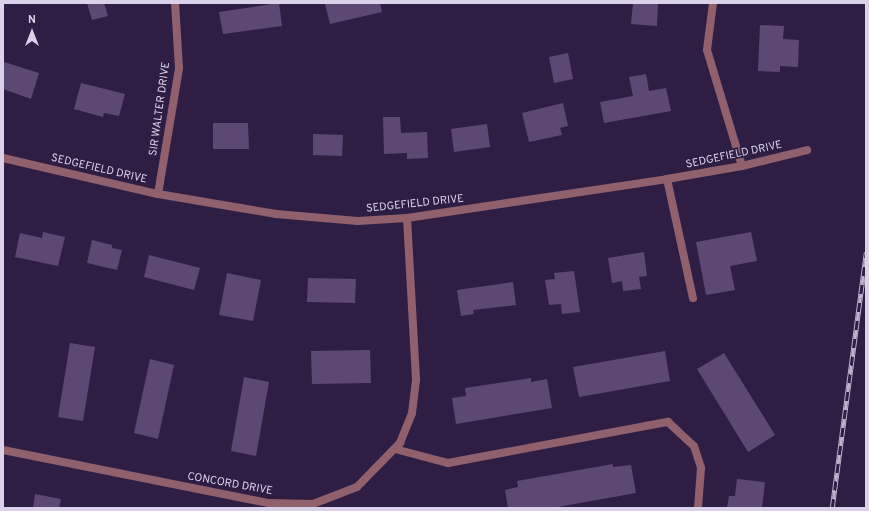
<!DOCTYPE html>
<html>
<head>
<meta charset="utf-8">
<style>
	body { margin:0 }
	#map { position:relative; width:869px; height:511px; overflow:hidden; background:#2e1e44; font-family:Overpass,sans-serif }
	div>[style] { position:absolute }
	.building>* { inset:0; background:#5b4973 }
	.minor>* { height:8px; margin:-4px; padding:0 4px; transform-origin:4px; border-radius:4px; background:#90606d }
	.rail>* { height:4.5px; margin-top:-2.25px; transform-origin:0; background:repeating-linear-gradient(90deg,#2e1e44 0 9px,#bcb2cc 0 18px); box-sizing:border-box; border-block:1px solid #bcb2cc }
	span { translate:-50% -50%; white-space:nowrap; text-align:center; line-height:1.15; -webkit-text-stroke:3.5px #2e1e44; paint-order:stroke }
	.street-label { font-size:11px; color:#dbd2ea }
	.frame { position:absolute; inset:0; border:4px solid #dbd2ea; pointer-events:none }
	.north { position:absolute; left:12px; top:12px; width:40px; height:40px; -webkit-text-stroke:3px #2e1e44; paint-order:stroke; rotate:0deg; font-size:11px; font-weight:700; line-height:16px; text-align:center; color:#dbd2ea }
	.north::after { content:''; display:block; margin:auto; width:14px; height:18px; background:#dbd2ea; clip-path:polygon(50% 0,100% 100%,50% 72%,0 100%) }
</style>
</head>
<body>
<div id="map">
	<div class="building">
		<i style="clip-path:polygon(87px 3px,104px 3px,108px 16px,92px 20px)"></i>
		<i style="clip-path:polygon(279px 3px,282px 26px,223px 34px,219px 12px)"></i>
		<i style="clip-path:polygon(330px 3px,380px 3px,382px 12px,330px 24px,325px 4px)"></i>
		<i style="clip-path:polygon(633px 3px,658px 3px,657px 26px,631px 24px)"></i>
		<i style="clip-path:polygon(760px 25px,784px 26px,783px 39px,799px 40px,798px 67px,780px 66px,780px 72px,758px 71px)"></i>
		<i style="clip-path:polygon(568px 53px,573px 79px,554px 83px,549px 57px)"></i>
		<i style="clip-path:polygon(4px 62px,39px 73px,31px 99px,3px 89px)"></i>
		<i style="clip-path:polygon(646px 74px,649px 91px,666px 88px,671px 111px,604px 123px,600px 102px,633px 96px,629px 77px)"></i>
		<i style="clip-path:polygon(81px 83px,125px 94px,119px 116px,104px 113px,103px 117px,74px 109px)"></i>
		<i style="clip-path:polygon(563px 103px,568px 126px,560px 128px,562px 135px,529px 142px,522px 113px)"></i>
		<i style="clip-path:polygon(383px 117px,400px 117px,401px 133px,427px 132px,428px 158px,407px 159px,407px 153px,384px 154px)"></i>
		<i style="clip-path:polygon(213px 123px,248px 123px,249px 149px,213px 149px)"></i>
		<i style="clip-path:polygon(487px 124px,490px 147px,454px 152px,451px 129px)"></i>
		<i style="clip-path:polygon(313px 134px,343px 135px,342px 156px,313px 155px)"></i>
		<i style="clip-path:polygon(43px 232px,65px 237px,58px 266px,15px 257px,20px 233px,42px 238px)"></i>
		<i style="clip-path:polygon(751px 232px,757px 261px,730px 266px,735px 290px,706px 295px,696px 242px)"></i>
		<i style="clip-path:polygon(92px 240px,112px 245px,112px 248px,122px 250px,117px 270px,87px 263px)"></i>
		<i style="clip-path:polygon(644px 252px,647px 276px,639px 277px,641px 289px,623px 291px,622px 281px,612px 283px,608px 258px)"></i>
		<i style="clip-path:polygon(149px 255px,200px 268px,194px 290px,144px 277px)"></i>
		<i style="clip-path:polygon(574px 271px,580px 312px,562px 314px,561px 304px,549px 305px,545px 280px,555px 279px,554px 273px)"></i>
		<i style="clip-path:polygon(227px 273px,261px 280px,253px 321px,219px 315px)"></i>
		<i style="clip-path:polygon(308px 278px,356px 279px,355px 303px,307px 302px)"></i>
		<i style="clip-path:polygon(513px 282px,516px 305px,473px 310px,474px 314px,461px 316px,457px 290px)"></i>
		<i style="clip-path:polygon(70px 343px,95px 347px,83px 421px,58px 417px)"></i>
		<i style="clip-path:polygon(370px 350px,371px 383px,312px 384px,311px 351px)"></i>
		<i style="clip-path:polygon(665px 351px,670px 381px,579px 397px,573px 367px)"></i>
		<i style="clip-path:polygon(724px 353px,775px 435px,748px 452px,697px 369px)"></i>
		<i style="clip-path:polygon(150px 359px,174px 365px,158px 439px,134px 433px)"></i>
		<i style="clip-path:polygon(244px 377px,269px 382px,256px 456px,231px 451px)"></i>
		<i style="clip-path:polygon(531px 378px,531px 382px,547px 379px,552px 408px,456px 424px,452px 398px,466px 396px,465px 388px)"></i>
		<i style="clip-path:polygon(613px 464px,613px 467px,631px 465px,636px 493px,552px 508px,508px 508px,505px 490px,518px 487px,517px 481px)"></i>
		<i style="clip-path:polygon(737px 479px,765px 482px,762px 508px,727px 508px,729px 496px,735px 496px)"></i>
		<i style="clip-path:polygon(35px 494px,61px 499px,59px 508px,33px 508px)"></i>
	</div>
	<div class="minor">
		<i style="left:713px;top:3px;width:47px;rotate:97.3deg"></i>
		<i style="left:707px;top:50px;width:121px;rotate:73.2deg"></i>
		<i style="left:3px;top:158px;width:159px;rotate:13.1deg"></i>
		<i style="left:158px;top:194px;width:120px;rotate:9.6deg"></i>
		<i style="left:276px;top:214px;width:82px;rotate:4.9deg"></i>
		<i style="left:358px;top:221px;width:49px;rotate:-3.5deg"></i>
		<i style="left:407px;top:218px;width:263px;rotate:-8.5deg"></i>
		<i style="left:667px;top:179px;width:76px;rotate:-9.8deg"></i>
		<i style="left:742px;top:166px;width:67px;rotate:-13.8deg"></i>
		<i style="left:667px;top:179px;width:122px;rotate:77.7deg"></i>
		<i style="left:158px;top:194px;width:128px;rotate:-80.5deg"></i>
		<i style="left:179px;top:68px;width:65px;rotate:-93.5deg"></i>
		<i style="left:395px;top:449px;width:55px;rotate:14.8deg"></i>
		<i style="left:448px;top:463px;width:224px;rotate:-10.6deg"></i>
		<i style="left:668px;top:422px;width:35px;rotate:43deg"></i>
		<i style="left:694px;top:446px;width:23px;rotate:72deg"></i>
		<i style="left:701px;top:468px;width:40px;rotate:94.3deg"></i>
		<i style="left:3px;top:450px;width:271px;rotate:11.3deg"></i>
		<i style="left:269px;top:503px;width:44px;rotate:1.3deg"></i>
		<i style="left:313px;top:504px;width:47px;rotate:-21.1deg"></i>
		<i style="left:357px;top:487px;width:62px;rotate:-45.7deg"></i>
		<i style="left:400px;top:443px;width:32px;rotate:-68deg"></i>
		<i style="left:412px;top:413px;width:34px;rotate:-83deg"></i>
		<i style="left:416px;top:379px;width:161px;rotate:-93.2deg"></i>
	</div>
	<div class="rail">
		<i style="left:832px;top:508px;width:258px;rotate:-82.4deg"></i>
	</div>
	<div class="street-label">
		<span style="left:160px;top:109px;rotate:-82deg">SIR WALTER DRIVE</span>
		<span style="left:734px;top:155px;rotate:-12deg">SEDGEFIELD DRIVE</span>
		<span style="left:99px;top:169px;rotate:13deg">SEDGEFIELD DRIVE</span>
		<span style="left:415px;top:204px;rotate:-6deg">SEDGEFIELD DRIVE</span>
		<span style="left:230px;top:484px;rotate:10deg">CONCORD DRIVE</span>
	</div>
	<div class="frame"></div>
	<div class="north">N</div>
</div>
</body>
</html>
